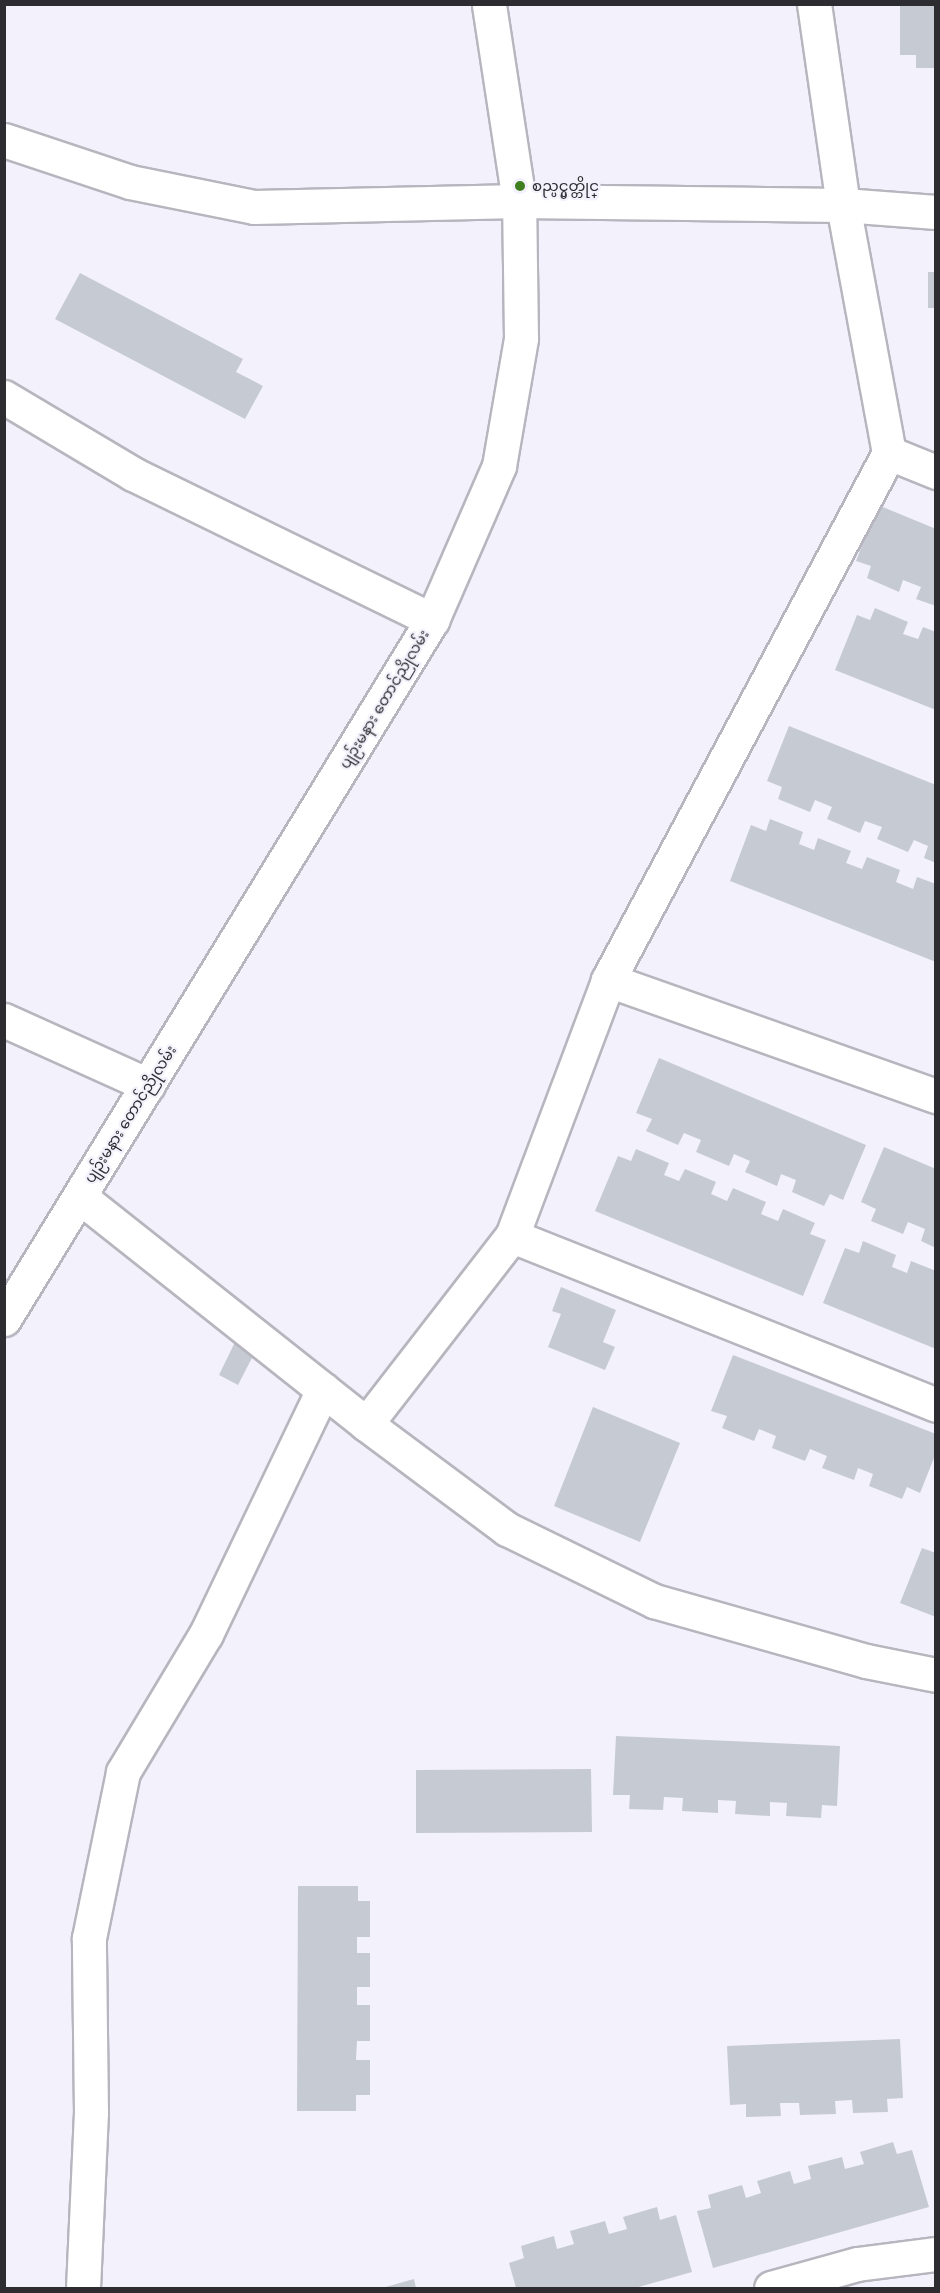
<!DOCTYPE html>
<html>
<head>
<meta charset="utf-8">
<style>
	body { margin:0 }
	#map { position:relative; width:940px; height:2293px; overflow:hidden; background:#f3f1fb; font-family:"Public Sans","Noto Sans Myanmar",sans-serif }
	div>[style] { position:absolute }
	.building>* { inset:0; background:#c6cbd3 }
	.roads { filter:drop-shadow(2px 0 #b7b5be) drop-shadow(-2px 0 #b7b5be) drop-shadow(0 2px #b7b5be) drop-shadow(0 -2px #b7b5be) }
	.minor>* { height:33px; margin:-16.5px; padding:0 16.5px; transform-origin:16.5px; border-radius:16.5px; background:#fff }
	.major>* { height:33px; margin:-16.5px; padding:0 16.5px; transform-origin:16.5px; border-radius:16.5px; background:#fff }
	.dots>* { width:16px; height:16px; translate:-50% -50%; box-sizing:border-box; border:3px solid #f3f1fb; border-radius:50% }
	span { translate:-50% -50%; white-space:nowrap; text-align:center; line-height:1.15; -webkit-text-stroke:4.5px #f3f1fb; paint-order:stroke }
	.poi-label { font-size:15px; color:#2d2c30 }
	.left { translate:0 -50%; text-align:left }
	.street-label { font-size:15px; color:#2d2c30 }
	.frame { position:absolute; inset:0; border:6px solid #2d2c30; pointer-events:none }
</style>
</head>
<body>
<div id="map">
	<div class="building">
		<i style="clip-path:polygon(900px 4px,936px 4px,936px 68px,916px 68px,916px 55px,900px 55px)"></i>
		<i style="clip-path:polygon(928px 272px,936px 272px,936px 308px,928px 308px)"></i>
		<i style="clip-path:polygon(80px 273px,243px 359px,236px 372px,263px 386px,245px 419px,55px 319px)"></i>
		<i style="clip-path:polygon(878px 505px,936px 529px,936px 606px,916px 599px,921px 587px,903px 580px,899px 592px,867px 578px,871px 566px,856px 561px)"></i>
		<i style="clip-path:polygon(875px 608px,908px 622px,903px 634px,918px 639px,923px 627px,936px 632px,936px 710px,835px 670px,857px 615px,870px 620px)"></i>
		<i style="clip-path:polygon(789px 726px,936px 785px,936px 863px,924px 858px,928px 846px,914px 840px,908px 852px,877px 839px,882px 827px,865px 821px,860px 833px,827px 819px,832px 807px,815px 800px,810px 812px,778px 799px,782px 787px,767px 781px)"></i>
		<i style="clip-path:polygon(770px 819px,803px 832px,799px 844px,814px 850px,818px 838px,851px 851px,846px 863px,862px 869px,867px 857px,900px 870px,896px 882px,913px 889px,917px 877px,936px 884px,936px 962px,730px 881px,751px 825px,766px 831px)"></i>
		<i style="clip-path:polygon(659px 1058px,866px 1145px,843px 1200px,830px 1194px,824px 1206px,792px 1192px,796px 1180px,781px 1174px,777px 1186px,745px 1172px,750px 1161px,734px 1154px,729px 1166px,696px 1152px,701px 1140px,684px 1133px,678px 1145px,646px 1131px,652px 1119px,636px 1113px)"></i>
		<i style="clip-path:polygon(884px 1147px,936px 1169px,936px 1248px,921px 1241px,925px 1229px,908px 1222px,903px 1234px,871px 1221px,876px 1209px,861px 1202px)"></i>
		<i style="clip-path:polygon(636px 1149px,669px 1163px,664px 1175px,679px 1181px,685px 1169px,716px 1182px,711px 1194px,727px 1201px,733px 1188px,766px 1202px,761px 1214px,778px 1221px,783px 1209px,815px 1223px,810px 1234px,826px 1240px,803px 1296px,595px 1211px,618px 1156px,631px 1161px)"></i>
		<i style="clip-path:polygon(863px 1241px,896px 1255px,892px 1267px,907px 1273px,911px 1261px,936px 1271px,936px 1349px,823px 1303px,845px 1248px,859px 1253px)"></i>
		<i style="clip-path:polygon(561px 1287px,616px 1310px,603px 1342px,615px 1347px,605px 1370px,548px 1347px,561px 1314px,552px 1311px)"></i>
		<i style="clip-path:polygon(235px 1342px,255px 1352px,238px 1385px,219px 1375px)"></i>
		<i style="clip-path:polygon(733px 1355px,936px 1434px,936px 1453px,920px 1493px,907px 1487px,902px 1499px,869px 1486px,873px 1474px,858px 1468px,854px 1480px,822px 1468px,827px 1456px,810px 1449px,805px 1461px,772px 1448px,776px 1436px,759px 1429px,754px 1441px,722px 1428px,727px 1416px,711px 1411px)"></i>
		<i style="clip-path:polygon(593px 1407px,680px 1443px,640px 1542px,554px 1506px)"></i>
		<i style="clip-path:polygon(922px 1548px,936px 1553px,936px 1617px,900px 1603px)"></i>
		<i style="clip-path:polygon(616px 1736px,840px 1746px,837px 1806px,822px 1805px,821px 1818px,786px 1816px,787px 1803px,770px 1802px,770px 1816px,735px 1814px,736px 1801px,718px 1800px,718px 1813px,682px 1811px,683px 1798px,664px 1797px,663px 1810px,629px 1809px,630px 1795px,613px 1795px)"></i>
		<i style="clip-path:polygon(591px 1769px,592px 1832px,416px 1833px,416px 1770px)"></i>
		<i style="clip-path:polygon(298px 1886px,358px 1886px,358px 1901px,370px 1901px,370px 1937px,357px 1937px,357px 1953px,370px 1953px,370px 1987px,357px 1987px,357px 2005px,370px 2005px,370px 2041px,357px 2041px,356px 2060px,370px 2060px,370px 2095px,356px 2095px,356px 2111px,297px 2111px)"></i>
		<i style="clip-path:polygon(900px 2039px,903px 2098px,887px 2099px,888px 2112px,853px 2113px,852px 2100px,835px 2101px,836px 2114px,800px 2115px,799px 2103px,780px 2103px,781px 2116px,746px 2117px,746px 2104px,730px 2105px,727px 2046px)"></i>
		<i style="clip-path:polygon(893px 2142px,897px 2154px,912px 2150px,929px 2207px,713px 2268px,697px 2211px,711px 2208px,708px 2195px,742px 2185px,746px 2198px,761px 2193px,757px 2181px,790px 2171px,794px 2184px,811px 2179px,808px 2166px,842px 2157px,845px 2169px,864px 2164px,860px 2152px)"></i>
		<i style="clip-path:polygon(657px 2207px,660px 2220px,676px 2215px,692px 2272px,635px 2288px,516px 2288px,509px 2263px,524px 2258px,521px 2246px,554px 2236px,557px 2249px,574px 2244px,570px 2231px,605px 2221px,609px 2234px,627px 2229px,623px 2217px)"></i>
		<i style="clip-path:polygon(414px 2279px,416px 2288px,382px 2288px)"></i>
	</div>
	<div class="roads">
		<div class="minor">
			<i style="left:4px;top:140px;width:133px;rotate:18.4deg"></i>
			<i style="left:130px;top:182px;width:126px;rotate:11.4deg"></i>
			<i style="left:254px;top:207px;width:265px;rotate:-1.3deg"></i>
			<i style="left:519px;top:201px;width:324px;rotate:0.7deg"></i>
			<i style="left:843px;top:205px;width:93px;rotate:4.3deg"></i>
			<i style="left:4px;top:397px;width:150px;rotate:30.8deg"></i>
			<i style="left:133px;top:474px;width:333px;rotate:26deg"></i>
			<i style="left:889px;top:453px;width:51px;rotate:22deg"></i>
			<i style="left:608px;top:980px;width:348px;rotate:19.5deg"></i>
			<i style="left:4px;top:1020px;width:158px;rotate:24.3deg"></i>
			<i style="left:80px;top:1197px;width:365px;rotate:38.4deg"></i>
			<i style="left:366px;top:1424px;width:176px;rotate:36.7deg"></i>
			<i style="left:507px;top:1529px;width:164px;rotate:26.1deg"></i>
			<i style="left:654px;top:1601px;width:220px;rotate:15.8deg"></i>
			<i style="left:866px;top:1661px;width:71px;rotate:11.3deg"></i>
			<i style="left:512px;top:1236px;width:456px;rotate:21.7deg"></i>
			<i style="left:366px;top:1424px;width:238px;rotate:-52.2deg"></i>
			<i style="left:512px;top:1236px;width:273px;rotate:-69.4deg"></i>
			<i style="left:608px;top:980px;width:597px;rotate:-61.93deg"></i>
			<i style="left:889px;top:453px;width:252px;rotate:-100.5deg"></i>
			<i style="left:843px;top:205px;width:203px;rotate:-98.2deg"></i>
			<i style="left:83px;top:2288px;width:175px;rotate:-87.4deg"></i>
			<i style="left:91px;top:2113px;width:175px;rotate:-90.7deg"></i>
			<i style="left:89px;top:1938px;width:169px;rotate:-78.4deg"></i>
			<i style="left:123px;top:1772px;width:161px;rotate:-59deg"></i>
			<i style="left:206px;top:1634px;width:271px;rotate:-64.4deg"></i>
			<i style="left:771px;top:2288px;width:89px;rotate:-15.6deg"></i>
			<i style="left:857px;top:2264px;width:80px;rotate:-7.2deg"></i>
		</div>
		<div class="major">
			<i style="left:4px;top:1319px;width:820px;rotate:-58.52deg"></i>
			<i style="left:432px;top:620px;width:168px;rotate:-66.5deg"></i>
			<i style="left:499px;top:466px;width:130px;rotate:-80.2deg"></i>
			<i style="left:521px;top:338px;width:137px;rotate:-90.8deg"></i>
			<i style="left:519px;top:201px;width:199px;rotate:-98.7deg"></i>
		</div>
	</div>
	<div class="dots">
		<i style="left:520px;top:186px;background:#3f7f1f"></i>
	</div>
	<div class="poi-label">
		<span class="left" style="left:532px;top:186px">စည္ပင္မွတ္တိုင္</span>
	</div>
	<div class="street-label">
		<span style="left:384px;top:699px;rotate:-59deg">ပျဉ်းမနား တောင်ညိုလမ်း</span>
		<span style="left:130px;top:1114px;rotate:-58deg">ပျဉ်းမနား တောင်ညိုလမ်း</span>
	</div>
	<div class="frame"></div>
</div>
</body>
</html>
